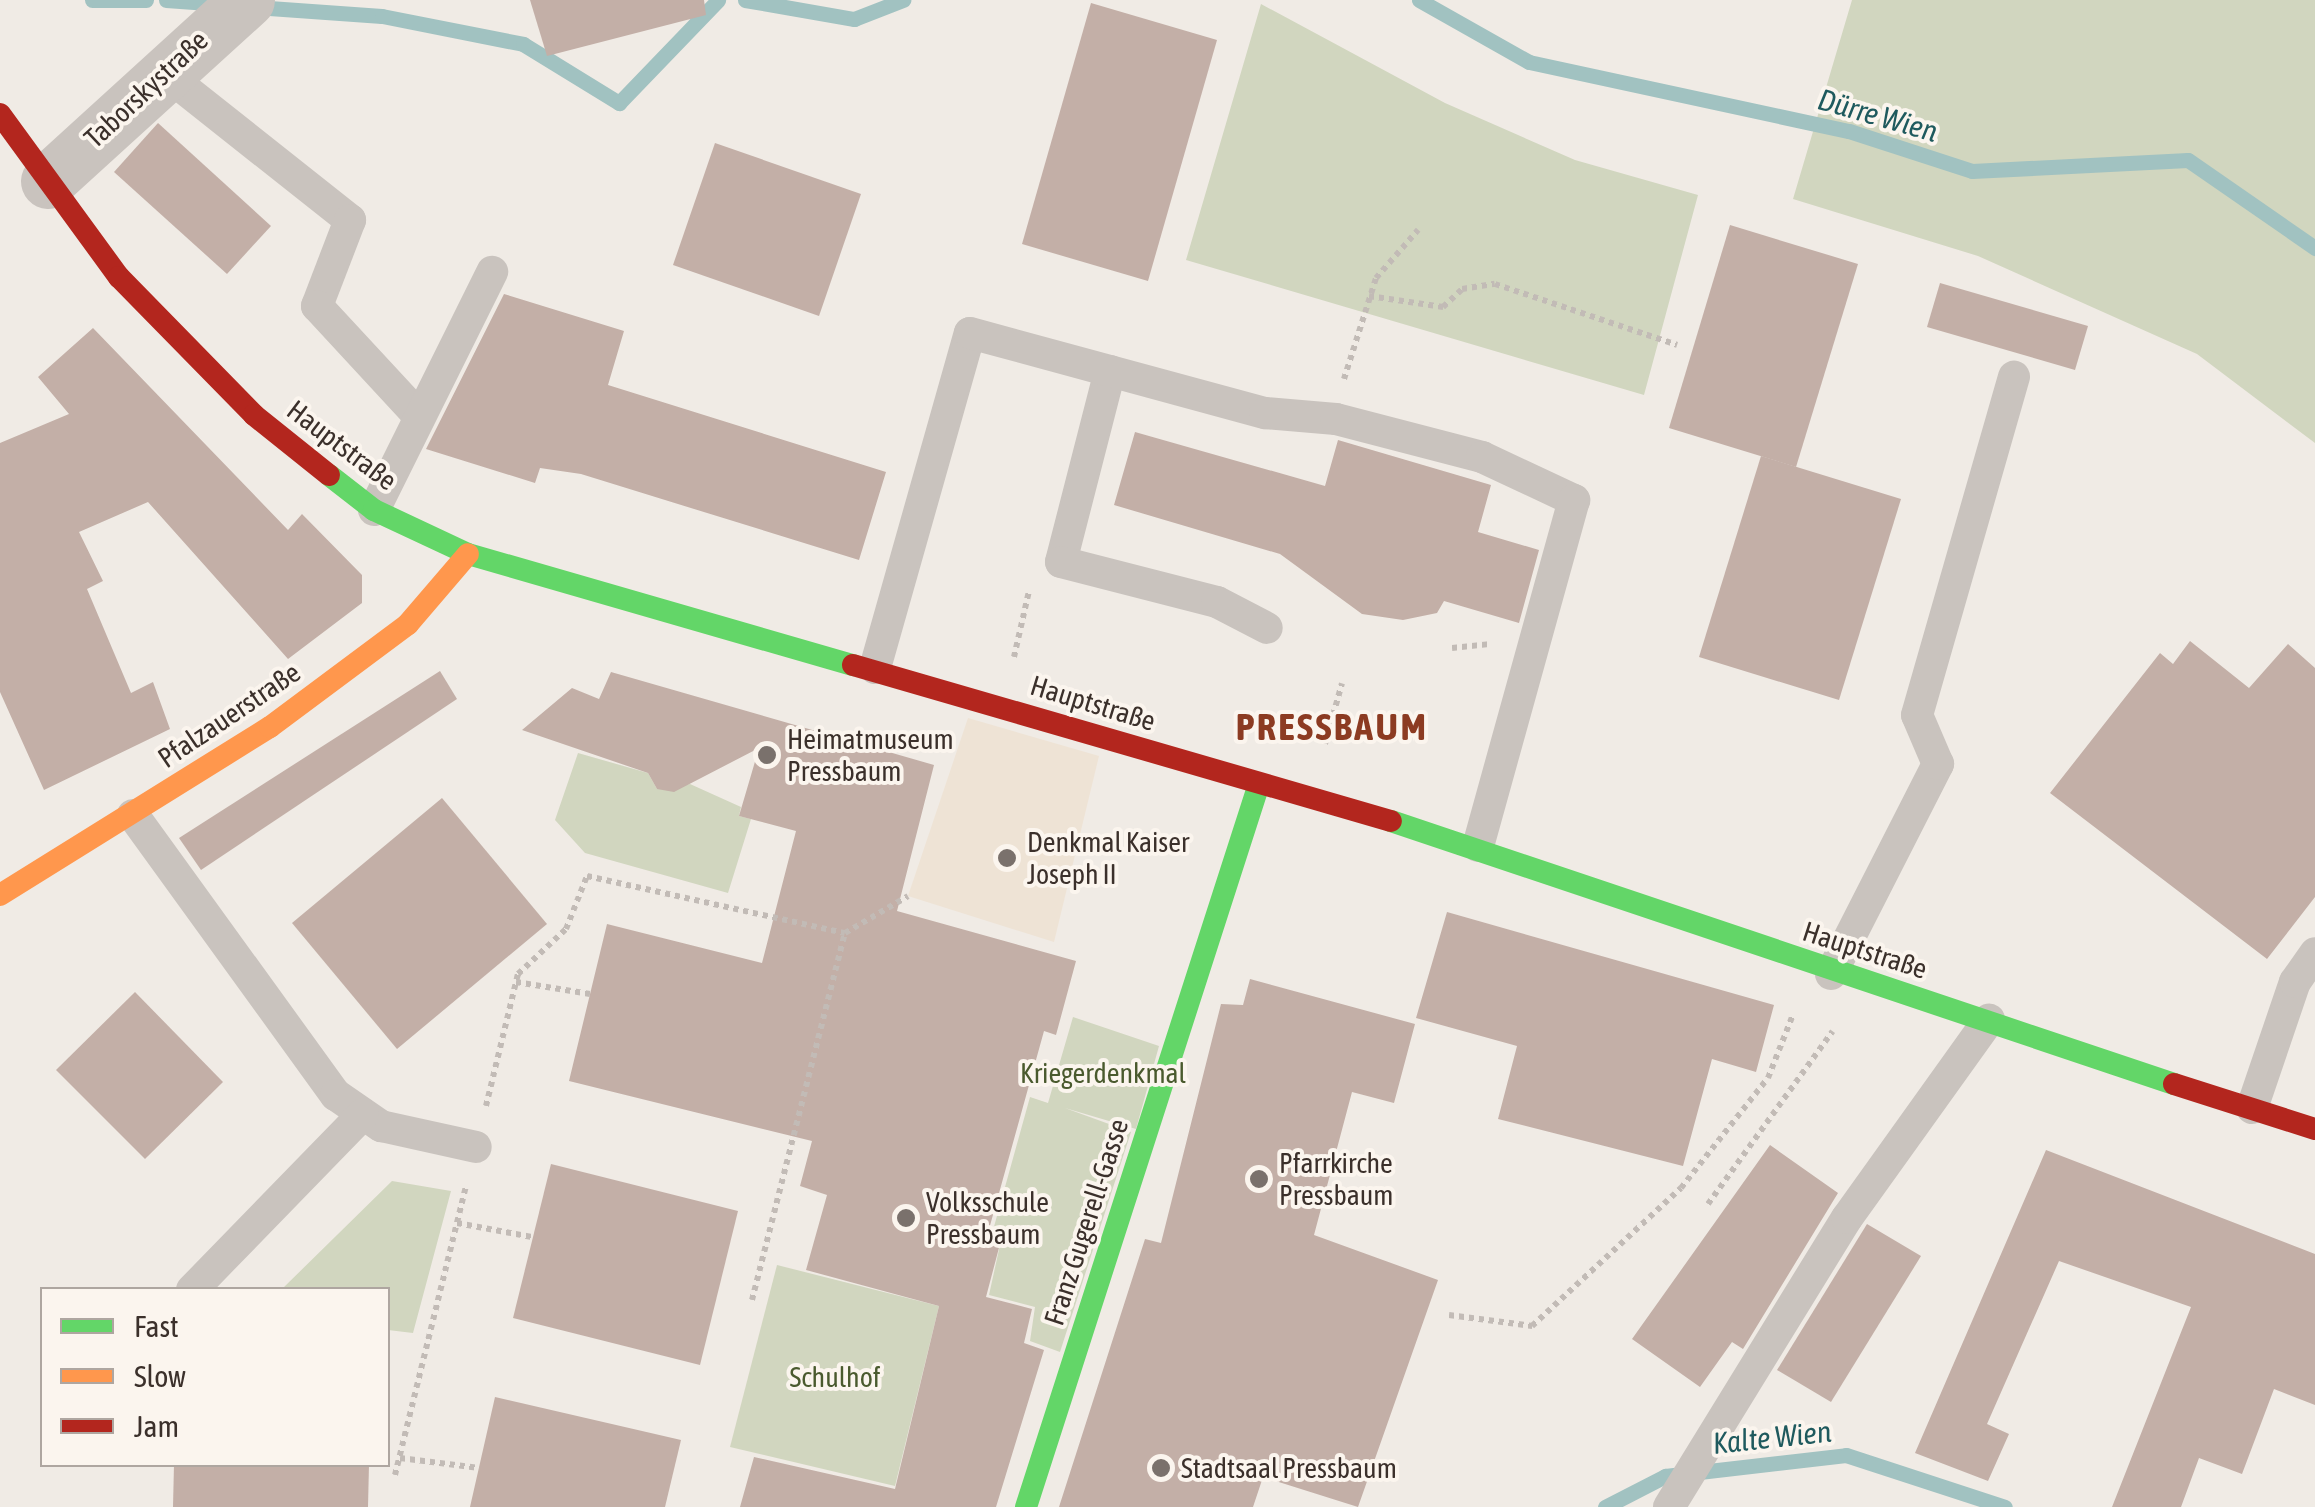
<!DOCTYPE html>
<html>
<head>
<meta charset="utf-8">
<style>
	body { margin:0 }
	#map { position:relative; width:2315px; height:1507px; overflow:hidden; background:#f0ebe5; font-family:"Asap Condensed",sans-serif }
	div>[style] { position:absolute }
	.green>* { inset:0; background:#d1d6bf }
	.plaza>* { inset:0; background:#eee3d5 }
	.stream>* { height:15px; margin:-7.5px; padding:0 7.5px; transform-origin:7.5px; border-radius:7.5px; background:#a1c2c1 }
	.building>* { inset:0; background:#c3afa7 }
	.path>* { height:6px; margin-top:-3px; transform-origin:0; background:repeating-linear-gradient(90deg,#c2bbb6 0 5px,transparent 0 10px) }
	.lane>* { height:32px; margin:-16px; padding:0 16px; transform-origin:16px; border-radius:16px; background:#c9c3be }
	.street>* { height:55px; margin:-27.5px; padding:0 27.5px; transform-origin:27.5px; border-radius:27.5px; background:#c9c3be }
	.fast>* { height:22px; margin:-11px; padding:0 11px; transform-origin:11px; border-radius:11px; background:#63d668 }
	.slow>* { height:22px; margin:-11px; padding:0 11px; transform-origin:11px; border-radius:11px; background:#ff974d }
	.jam>* { height:22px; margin:-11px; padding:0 11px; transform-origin:11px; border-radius:11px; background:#b3261e }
	.dots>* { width:28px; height:28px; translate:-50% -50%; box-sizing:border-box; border:5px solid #fbf5ee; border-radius:50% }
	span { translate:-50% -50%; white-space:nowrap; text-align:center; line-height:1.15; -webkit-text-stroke:8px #fbf5ee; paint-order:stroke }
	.street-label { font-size:28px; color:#3b302b }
	.poi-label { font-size:28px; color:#3b302b }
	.left { translate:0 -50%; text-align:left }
	.park-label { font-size:28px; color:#4a5a2e }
	.water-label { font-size:30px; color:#1f5a5e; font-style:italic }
	.district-label { font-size:38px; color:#8c3b22; font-weight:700; letter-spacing:2.5px }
	.legend { position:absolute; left:40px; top:1287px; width:350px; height:180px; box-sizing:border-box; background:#fbf5ee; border:2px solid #aea6a0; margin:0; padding:12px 18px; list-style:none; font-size:30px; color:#3b302b }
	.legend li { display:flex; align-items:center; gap:20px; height:50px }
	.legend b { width:50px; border:2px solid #aea6a0 }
</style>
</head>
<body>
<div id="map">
	<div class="green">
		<i style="clip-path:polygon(1852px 0,2315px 0,2315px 443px,2197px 354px,1978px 256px,1793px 199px)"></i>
		<i style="clip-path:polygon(1261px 4px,1445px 103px,1575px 160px,1698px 195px,1644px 395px,1186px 260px)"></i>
		<i style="clip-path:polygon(578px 753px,648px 773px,657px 789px,690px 784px,741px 807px,739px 816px,751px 819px,728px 893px,585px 853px,555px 820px)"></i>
		<i style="clip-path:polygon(1073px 1017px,1159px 1046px,1136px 1129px,1065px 1108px,1131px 1132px,1060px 1352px,1030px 1341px,1035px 1307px,989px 1295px,1000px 1245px,990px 1241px,1030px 1097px,1048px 1103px)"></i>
		<i style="clip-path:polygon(392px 1181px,451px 1191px,413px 1333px,388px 1330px,388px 1290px,282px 1289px)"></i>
		<i style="clip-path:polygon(777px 1265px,939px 1306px,895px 1486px,730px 1447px)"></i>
	</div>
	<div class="plaza">
		<i style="clip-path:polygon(968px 718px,1099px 756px,1054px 942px,908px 896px)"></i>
	</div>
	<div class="stream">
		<i style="left:92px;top:0;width:54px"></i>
		<i style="left:166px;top:0;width:56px;rotate:4.1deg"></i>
		<i style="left:745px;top:0;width:111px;rotate:9.9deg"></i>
		<i style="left:854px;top:19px;width:53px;rotate:-21.2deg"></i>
		<i style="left:1419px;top:0;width:126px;rotate:29.4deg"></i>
		<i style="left:1529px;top:62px;width:327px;rotate:12.2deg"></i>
		<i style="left:1849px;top:131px;width:129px;rotate:18deg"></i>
		<i style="left:1972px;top:171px;width:216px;rotate:-2.9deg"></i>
		<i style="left:2188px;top:160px;width:155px;rotate:34.7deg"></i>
		<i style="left:255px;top:7px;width:127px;rotate:4.1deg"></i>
		<i style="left:382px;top:16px;width:144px;rotate:11.2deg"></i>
		<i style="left:523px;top:44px;width:113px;rotate:31.6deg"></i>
		<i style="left:619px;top:103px;width:143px;rotate:-46.1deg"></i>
		<i style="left:1605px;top:1507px;width:68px;rotate:-27.3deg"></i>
		<i style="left:1665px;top:1476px;width:182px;rotate:-6.6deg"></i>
		<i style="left:1846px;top:1455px;width:167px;rotate:18.1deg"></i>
	</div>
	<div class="building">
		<i style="clip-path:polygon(530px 0,704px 0,706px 15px,547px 56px)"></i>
		<i style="clip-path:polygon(1091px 3px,1217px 40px,1148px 281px,1022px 244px)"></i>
		<i style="clip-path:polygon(158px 123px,271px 226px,227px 274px,114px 172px)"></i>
		<i style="clip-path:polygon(715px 143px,861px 194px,819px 316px,673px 265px)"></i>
		<i style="clip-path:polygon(1730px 225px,1858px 264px,1796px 467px,1669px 428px)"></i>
		<i style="clip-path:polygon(1940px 283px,2088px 326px,2075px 370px,1927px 327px)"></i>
		<i style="clip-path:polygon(504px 294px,624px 331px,608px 385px,886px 472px,859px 560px,581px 474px,540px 468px,535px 483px,426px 449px)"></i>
		<i style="clip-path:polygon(93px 328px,288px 530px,302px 514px,362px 575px,362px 603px,288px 659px,148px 502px,79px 532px,103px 581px,87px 589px,131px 693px,153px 682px,170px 729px,44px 790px,0 692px,0 443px,69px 414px,38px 377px)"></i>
		<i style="clip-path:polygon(1135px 432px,1325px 486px,1338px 440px,1491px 485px,1478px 532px,1539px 550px,1519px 623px,1444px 601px,1437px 613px,1403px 620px,1362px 614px,1280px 554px,1114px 505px)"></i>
		<i style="clip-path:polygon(1761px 456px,1901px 499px,1839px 700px,1699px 657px)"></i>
		<i style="clip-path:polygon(2190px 641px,2249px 688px,2288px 644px,2315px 668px,2315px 897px,2267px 959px,2050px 793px,2160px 653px,2173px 664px)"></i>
		<i style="clip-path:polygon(440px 671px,457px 699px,201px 870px,179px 838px)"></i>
		<i style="clip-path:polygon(611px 672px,934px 765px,897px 911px,1076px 961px,1056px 1035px,1044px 1031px,986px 1240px,1000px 1244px,986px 1297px,1032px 1309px,1024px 1343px,1044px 1350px,996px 1507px,740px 1507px,754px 1457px,895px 1489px,939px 1306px,806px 1270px,827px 1195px,800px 1186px,812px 1141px,569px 1081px,607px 924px,762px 963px,796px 831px,739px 816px,759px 748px,674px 792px,657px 789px,648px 773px,522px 730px,572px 688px,599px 699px)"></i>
		<i style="clip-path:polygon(442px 798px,547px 924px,397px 1049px,292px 923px)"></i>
		<i style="clip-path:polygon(1447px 912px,1774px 1005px,1756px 1072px,1712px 1059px,1683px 1166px,1498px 1119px,1517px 1046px,1416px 1018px)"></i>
		<i style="clip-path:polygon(1250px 979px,1415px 1024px,1394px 1103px,1352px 1092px,1314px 1235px,1438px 1280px,1358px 1507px,1263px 1477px,1253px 1507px,1059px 1507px,1145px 1239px,1161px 1243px,1221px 1004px,1243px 1005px)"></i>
		<i style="clip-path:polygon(135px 992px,223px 1082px,145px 1159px,56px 1070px)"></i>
		<i style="clip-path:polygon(1770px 1145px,1838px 1193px,1743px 1349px,1732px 1342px,1700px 1387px,1632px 1339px)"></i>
		<i style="clip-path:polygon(2046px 1150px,2315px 1254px,2315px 1405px,2274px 1389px,2242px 1474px,2199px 1458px,2181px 1507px,2112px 1507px,2191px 1307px,2059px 1261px,1987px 1424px,2009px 1434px,1988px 1481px,1915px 1453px)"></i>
		<i style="clip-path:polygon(551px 1164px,738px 1211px,700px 1365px,513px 1318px)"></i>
		<i style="clip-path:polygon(1867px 1224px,1921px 1256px,1831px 1402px,1777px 1370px)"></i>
		<i style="clip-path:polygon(495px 1397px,681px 1440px,665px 1507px,470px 1507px)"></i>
		<i style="clip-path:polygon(174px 1464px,369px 1464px,368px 1507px,173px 1507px)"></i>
	</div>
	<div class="path">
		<i style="left:1369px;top:296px;width:75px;rotate:8.5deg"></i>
		<i style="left:1443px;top:307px;width:26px;rotate:-43deg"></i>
		<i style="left:1462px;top:289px;width:33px;rotate:-9deg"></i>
		<i style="left:1495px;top:284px;width:192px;rotate:18.5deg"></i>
		<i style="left:1344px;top:379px;width:106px;rotate:-72.4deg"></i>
		<i style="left:1376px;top:278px;width:64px;rotate:-48.8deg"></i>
		<i style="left:1452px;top:648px;width:37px;rotate:-6deg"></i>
		<i style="left:1014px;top:657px;width:68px;rotate:-77.2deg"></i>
		<i style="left:1325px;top:744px;width:63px;rotate:-74.4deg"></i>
		<i style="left:516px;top:982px;width:75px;rotate:9.2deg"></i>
		<i style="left:486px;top:1106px;width:136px;rotate:-76.4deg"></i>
		<i style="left:518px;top:974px;width:66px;rotate:-43.2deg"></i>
		<i style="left:566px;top:929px;width:57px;rotate:-68.4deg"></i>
		<i style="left:587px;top:876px;width:264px;rotate:12.5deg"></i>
		<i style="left:1708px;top:1204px;width:213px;rotate:-54.2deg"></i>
		<i style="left:457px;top:1223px;width:76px;rotate:10.6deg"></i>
		<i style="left:752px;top:1300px;width:379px;rotate:-75.8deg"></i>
		<i style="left:845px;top:933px;width:73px;rotate:-30.4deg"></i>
		<i style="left:1449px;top:1315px;width:84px;rotate:7.5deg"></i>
		<i style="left:1532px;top:1326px;width:203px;rotate:-42.8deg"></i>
		<i style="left:1681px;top:1188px;width:140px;rotate:-51.7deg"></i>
		<i style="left:1768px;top:1078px;width:66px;rotate:-68.5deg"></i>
		<i style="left:400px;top:1458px;width:80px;rotate:7.2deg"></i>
		<i style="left:395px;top:1475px;width:298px;rotate:-76.2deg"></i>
	</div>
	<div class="lane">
		<i style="left:162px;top:71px;width:240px;rotate:38.4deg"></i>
		<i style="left:350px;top:220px;width:92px;rotate:111deg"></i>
		<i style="left:317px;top:306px;width:149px;rotate:47.2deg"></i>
		<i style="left:1110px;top:371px;width:197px;rotate:104.4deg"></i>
		<i style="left:1061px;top:562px;width:161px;rotate:14.4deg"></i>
		<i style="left:1217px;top:602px;width:56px;rotate:27.5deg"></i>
		<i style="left:374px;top:510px;width:266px;rotate:-63.6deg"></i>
		<i style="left:875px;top:668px;width:348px;rotate:-74.2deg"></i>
		<i style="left:970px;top:333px;width:306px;rotate:15.2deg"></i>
		<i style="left:1265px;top:413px;width:71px;rotate:4.8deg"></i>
		<i style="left:1336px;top:419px;width:151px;rotate:14.6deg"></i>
		<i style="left:1482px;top:457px;width:102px;rotate:25.1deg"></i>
		<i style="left:1574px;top:500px;width:359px;rotate:105.5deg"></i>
		<i style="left:133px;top:815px;width:346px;rotate:54.1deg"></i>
		<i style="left:336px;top:1095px;width:55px;rotate:34.6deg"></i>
		<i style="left:381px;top:1126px;width:97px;rotate:12.5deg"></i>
		<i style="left:1831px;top:974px;width:236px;rotate:-63deg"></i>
		<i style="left:1938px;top:764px;width:53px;rotate:-113.2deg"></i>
		<i style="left:1917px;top:715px;width:352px;rotate:-74deg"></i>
		<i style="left:2252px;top:1108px;width:133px;rotate:-71.2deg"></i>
		<i style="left:2295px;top:982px;width:35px;rotate:-55deg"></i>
		<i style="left:192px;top:1290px;width:245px;rotate:-45.8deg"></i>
		<i style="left:1669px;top:1507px;width:339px;rotate:-58.4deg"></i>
		<i style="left:1847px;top:1218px;width:244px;rotate:-54.4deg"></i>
	</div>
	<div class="street">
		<i style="left:48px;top:181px;width:269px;rotate:-42.3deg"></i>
	</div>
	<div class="fast">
		<i style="left:329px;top:475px;width:57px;rotate:37.9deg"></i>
		<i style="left:374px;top:510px;width:104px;rotate:25.1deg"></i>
		<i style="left:468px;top:554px;width:401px;rotate:16.1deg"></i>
		<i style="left:1391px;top:821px;width:826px;rotate:18.57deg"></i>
		<i style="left:1026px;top:1507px;width:760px;rotate:-72.14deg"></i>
	</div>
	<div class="slow">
		<i style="left:0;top:895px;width:318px;rotate:-31.9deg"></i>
		<i style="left:270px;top:727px;width:172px;rotate:-36.7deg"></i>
		<i style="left:408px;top:624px;width:92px;rotate:-49.4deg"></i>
	</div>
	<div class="jam">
		<i style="left:0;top:114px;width:202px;rotate:53.9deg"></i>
		<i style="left:119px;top:277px;width:193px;rotate:45.6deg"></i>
		<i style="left:254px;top:415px;width:96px;rotate:38.7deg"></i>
		<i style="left:853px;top:665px;width:560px;rotate:16.17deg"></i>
		<i style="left:2174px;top:1084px;width:148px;rotate:17.7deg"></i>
	</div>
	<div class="dots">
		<i style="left:767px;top:755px;background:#7a716c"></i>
		<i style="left:1007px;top:858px;background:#7a716c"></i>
		<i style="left:1259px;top:1179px;background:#7a716c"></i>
		<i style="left:906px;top:1218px;background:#7a716c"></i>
		<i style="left:1161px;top:1468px;background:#7a716c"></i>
	</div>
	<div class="street-label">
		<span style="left:146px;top:89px;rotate:-43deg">Taborskystraße</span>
		<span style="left:342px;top:445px;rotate:37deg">Hauptstraße</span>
		<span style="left:1093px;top:703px;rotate:17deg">Hauptstraße</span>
		<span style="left:229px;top:715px;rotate:-34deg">Pfalzauerstraße</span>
		<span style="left:1865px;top:950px;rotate:18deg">Hauptstraße</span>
		<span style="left:1086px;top:1222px;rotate:-72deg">Franz Gugerell-Gasse</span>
	</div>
	<div class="poi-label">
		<span class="left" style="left:787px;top:755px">Heimatmuseum<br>Pressbaum</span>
		<span class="left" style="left:1027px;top:858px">Denkmal Kaiser<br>Joseph II</span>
		<span class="left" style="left:1279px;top:1179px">Pfarrkirche<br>Pressbaum</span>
		<span class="left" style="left:926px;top:1218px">Volksschule<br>Pressbaum</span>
		<span class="left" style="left:1181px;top:1468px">Stadtsaal Pressbaum</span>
	</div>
	<div class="park-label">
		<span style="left:1103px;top:1073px">Kriegerdenkmal</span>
		<span style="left:835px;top:1377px">Schulhof</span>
	</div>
	<div class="water-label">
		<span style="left:1878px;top:115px;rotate:16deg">Dürre Wien</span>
		<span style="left:1772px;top:1437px;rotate:-6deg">Kalte Wien</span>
	</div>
	<div class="district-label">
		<span style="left:1332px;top:727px">PRESSBAUM</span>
	</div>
	<ul class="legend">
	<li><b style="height:12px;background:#63d668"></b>Fast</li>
	<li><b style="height:12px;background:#ff974d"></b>Slow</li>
	<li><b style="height:12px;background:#b3261e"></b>Jam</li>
	</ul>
</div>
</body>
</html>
